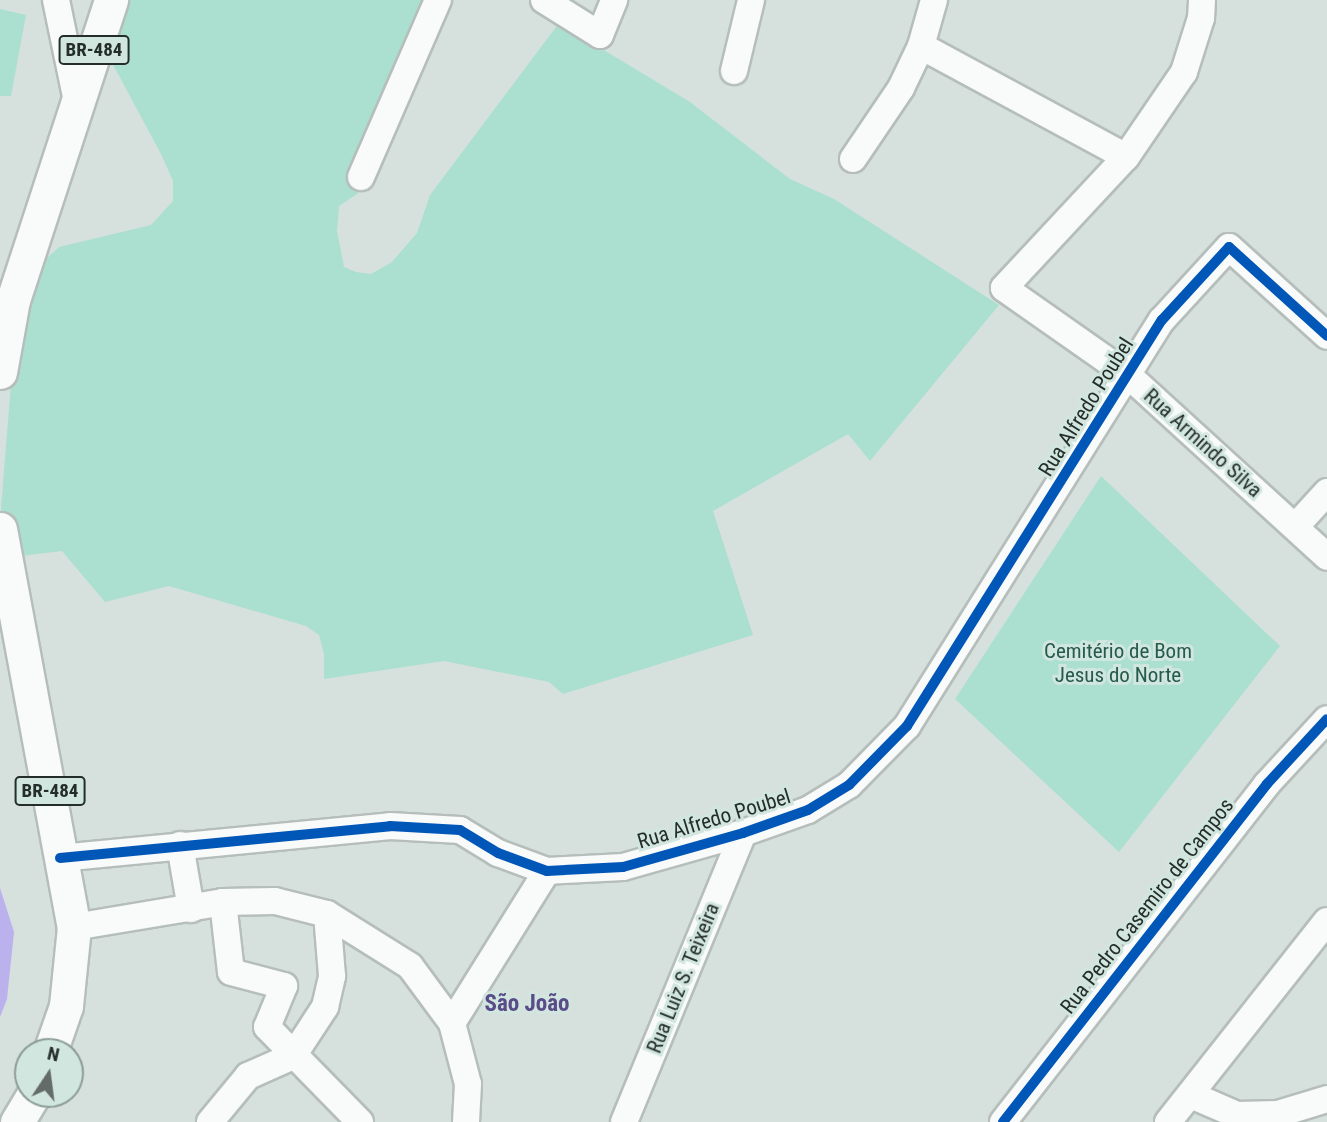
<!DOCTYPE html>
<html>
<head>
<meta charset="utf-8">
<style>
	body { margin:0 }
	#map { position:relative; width:1327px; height:1122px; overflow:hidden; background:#d6e1de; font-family:"Roboto Condensed",sans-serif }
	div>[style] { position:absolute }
	.green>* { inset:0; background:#abdfcf }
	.water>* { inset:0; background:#bbb1ed }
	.roads { filter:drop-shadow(2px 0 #b5bebb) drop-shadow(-2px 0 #b5bebb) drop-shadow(0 2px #b5bebb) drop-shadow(0 -2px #b5bebb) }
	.minor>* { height:26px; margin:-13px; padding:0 13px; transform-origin:13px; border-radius:13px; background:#f9fafa }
	.major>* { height:33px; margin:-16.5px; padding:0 16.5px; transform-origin:16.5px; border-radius:16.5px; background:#f9fafa }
	.cycleway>* { height:10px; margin:-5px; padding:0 5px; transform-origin:5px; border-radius:5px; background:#0057b8 }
	span { translate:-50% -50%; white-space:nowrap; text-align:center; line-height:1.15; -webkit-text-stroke:6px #d1e6df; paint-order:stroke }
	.shield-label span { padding:2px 5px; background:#d1e6df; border:2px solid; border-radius:5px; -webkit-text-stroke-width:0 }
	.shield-label { font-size:19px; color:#252d2a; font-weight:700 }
	.street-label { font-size:21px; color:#252d2a }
	.park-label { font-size:21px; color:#265b4c }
	.neighbourhood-label { font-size:23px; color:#5a4b89; font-weight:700 }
	.north { position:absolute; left:14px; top:1038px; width:70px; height:70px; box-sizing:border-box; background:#d1e6df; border:2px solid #8c9c97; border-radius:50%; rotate:13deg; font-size:19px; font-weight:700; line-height:28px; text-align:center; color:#252d2a }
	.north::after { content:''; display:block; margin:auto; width:24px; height:32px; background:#636c69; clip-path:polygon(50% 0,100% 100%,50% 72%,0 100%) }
</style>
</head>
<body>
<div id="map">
	<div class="green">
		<i style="clip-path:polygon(120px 0,443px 0,375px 165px,357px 194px,339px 206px,337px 231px,344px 267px,356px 272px,371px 274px,392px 262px,417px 233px,430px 195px,559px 23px,690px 102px,790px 179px,834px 199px,999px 305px,870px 461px,848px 434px,713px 511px,753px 635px,563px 694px,549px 682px,444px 661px,324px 679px,324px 654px,319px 635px,306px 626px,169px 586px,105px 602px,62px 551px,4px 558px,0 521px,19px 284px,59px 247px,151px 225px,173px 201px,173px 181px,161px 154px,103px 46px)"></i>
		<i style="clip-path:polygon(0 9px,26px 15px,11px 96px,0 96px)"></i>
		<i style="clip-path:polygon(1101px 476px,1280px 646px,1119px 852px,955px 699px)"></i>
	</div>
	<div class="water">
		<i style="clip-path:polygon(0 888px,14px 932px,7px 999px,0 1017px)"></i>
	</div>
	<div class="roads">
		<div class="minor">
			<i style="left:56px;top:0;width:103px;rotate:78.3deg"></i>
			<i style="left:544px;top:0;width:66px;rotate:32deg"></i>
			<i style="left:600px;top:35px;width:38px;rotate:-68deg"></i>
			<i style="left:1202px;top:0;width:18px;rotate:93deg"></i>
			<i style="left:1201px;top:18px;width:57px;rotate:107.5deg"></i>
			<i style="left:1184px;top:72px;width:103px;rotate:124.3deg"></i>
			<i style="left:1126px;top:157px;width:179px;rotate:133deg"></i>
			<i style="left:1004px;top:288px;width:153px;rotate:35.1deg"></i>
			<i style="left:1129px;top:376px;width:268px;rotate:42.4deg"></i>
			<i style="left:921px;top:46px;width:233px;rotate:28.4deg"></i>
			<i style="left:734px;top:71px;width:73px;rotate:-76.5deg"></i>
			<i style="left:853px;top:159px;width:86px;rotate:-55.9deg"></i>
			<i style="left:901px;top:88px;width:47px;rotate:-64.5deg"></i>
			<i style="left:921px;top:46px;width:48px;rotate:-74.2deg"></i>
			<i style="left:361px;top:177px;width:193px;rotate:-66.5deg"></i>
			<i style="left:1296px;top:526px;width:46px;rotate:-47.6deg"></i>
			<i style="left:180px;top:845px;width:65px;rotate:80.2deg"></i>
			<i style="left:60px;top:858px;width:332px;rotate:-5.5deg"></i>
			<i style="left:390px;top:826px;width:70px;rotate:3.3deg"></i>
			<i style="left:460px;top:830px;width:44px;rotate:31.2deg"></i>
			<i style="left:498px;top:853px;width:52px;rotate:20.2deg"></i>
			<i style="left:547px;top:871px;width:76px;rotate:-3deg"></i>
			<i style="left:623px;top:867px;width:125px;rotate:-15.8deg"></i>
			<i style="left:743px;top:833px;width:69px;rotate:-19.5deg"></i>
			<i style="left:808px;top:810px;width:48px;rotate:-31.4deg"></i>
			<i style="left:849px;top:785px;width:83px;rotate:-45.5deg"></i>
			<i style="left:907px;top:726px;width:479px;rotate:-57.9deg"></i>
			<i style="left:1162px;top:320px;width:99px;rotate:-47.5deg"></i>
			<i style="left:1229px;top:247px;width:132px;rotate:42.2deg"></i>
			<i style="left:223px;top:902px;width:70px;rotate:83.5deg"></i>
			<i style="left:231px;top:972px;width:55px;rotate:14.8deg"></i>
			<i style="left:284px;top:986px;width:44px;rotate:112.5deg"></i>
			<i style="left:267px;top:1027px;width:133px;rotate:45.6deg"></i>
			<i style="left:74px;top:927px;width:151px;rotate:-9.5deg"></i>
			<i style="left:223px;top:902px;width:52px;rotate:-1.1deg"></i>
			<i style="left:275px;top:901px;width:54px;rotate:14deg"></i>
			<i style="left:327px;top:914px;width:98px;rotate:32.1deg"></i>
			<i style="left:410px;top:966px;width:71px;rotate:53.6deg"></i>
			<i style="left:452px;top:1023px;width:63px;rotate:75.3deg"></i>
			<i style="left:468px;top:1084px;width:38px;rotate:93deg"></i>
			<i style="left:452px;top:1023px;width:179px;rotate:-58deg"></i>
			<i style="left:1191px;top:1095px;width:50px;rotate:23.5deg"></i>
			<i style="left:1237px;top:1115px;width:41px;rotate:-1.4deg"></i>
			<i style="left:1278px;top:1114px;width:51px;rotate:-17deg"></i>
			<i style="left:210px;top:1122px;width:60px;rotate:-50.4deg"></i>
			<i style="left:248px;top:1076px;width:49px;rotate:-24deg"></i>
			<i style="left:293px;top:1056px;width:59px;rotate:-56.9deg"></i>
			<i style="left:325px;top:1007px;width:32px;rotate:-77deg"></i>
			<i style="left:332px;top:976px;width:62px;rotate:-94.6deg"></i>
			<i style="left:624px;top:1122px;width:313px;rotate:-67.6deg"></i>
			<i style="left:1003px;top:1122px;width:429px;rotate:-52deg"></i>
			<i style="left:1267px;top:784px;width:88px;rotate:-47.3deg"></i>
			<i style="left:1168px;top:1122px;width:256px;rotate:-51.7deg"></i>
		</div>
		<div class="major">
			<i style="left:0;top:372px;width:73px;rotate:-79.8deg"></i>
			<i style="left:13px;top:300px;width:316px;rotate:-71.9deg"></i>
			<i style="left:0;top:529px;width:405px;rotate:79.5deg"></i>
			<i style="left:74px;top:927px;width:79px;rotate:95.8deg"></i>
			<i style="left:66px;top:1006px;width:49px;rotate:109.2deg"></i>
			<i style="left:17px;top:1122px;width:33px;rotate:-59deg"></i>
		</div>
	</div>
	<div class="cycleway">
		<i style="left:60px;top:858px;width:332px;rotate:-5.5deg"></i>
		<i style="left:390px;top:826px;width:70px;rotate:3.3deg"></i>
		<i style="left:460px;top:830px;width:44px;rotate:31.2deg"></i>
		<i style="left:498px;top:853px;width:52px;rotate:20.2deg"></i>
		<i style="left:547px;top:871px;width:76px;rotate:-3deg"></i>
		<i style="left:623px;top:867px;width:125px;rotate:-15.8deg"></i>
		<i style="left:743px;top:833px;width:69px;rotate:-19.5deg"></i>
		<i style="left:808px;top:810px;width:48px;rotate:-31.4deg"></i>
		<i style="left:849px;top:785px;width:83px;rotate:-45.5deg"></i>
		<i style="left:907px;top:726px;width:479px;rotate:-57.9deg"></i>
		<i style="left:1162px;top:320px;width:99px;rotate:-47.5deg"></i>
		<i style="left:1229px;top:247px;width:132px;rotate:42.2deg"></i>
		<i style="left:1003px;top:1122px;width:429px;rotate:-52deg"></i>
		<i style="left:1267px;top:784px;width:88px;rotate:-47.3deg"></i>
	</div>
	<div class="shield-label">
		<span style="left:94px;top:50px">BR-484</span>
		<span style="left:50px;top:791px">BR-484</span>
	</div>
	<div class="street-label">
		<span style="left:1086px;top:407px;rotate:-58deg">Rua Alfredo Poubel</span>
		<span style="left:1203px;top:443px;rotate:42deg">Rua Armindo Silva</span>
		<span style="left:714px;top:819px;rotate:-17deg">Rua Alfredo Poubel</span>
		<span style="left:1147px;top:906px;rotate:-52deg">Rua Pedro Casemiro de Campos</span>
		<span style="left:683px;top:978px;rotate:-68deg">Rua Luiz S. Teixeira</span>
	</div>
	<div class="park-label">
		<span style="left:1118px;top:663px">Cemitério de Bom<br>Jesus do Norte</span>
	</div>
	<div class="neighbourhood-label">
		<span style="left:527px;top:1004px">São João</span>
	</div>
	<div class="north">N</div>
</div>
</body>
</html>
